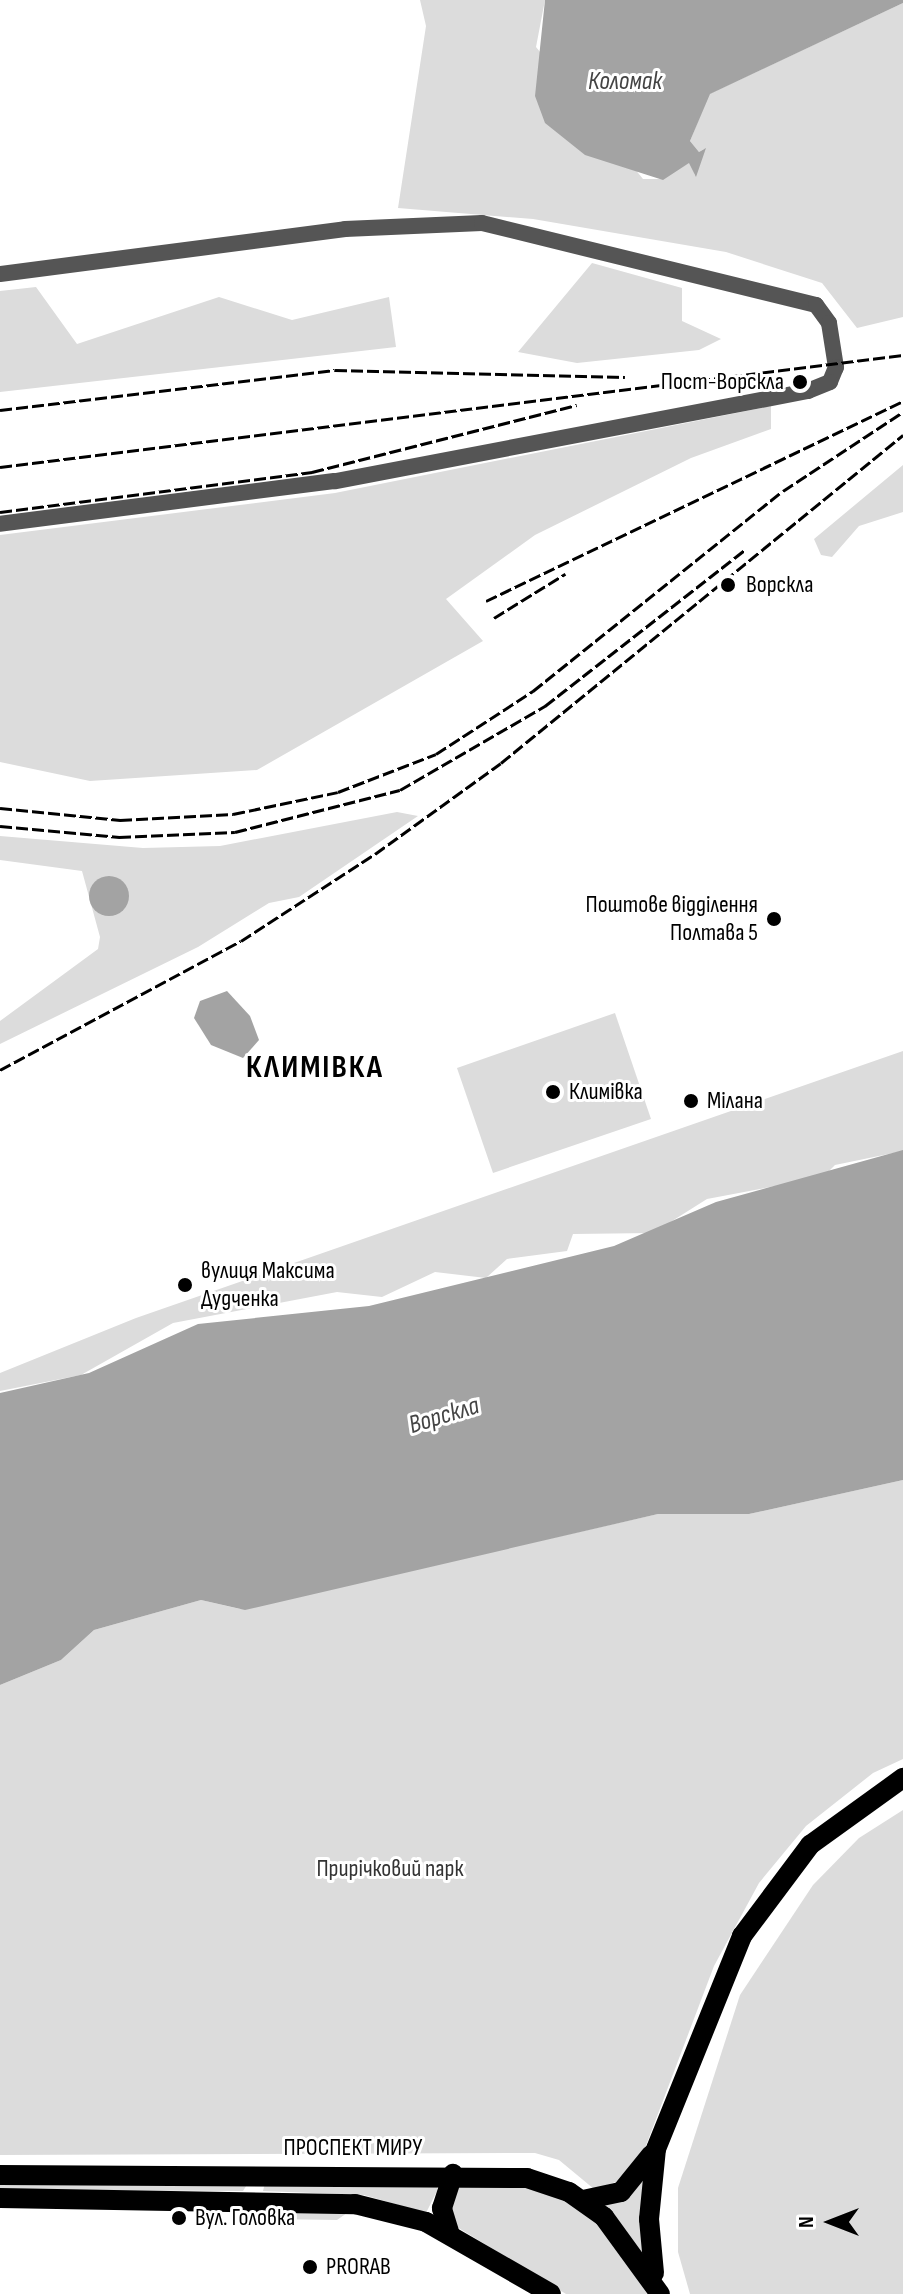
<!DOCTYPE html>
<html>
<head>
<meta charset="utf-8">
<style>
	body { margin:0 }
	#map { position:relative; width:903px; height:2294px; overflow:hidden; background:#fff; font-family:"Sofia Sans Condensed",sans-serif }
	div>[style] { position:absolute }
	.green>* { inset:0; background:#dcdcdc }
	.water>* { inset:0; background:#a3a3a3 }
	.round { border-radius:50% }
	.minor>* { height:16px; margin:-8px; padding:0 8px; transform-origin:8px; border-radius:8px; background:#555 }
	.major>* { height:20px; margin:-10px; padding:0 10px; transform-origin:10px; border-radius:10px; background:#000 }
	.rail>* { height:3px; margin-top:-1.5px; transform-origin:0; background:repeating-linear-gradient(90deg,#000 0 12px,transparent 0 16px) }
	.dots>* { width:22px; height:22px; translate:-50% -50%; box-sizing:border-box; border:4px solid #fff; border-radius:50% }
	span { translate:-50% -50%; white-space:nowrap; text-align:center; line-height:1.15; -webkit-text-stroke:6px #fff; paint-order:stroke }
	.poi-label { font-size:24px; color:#000 }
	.right { translate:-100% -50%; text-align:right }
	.left { translate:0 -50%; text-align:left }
	.park-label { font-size:24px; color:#333 }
	.street-label { font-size:24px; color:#000 }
	.water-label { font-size:26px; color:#444; font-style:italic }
	.district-label { font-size:32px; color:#000; font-weight:700; letter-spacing:2px }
	.north { position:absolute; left:791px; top:2182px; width:80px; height:80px; -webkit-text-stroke:6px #fff; paint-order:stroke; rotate:270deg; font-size:22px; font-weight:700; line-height:32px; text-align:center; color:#000 }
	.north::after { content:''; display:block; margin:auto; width:28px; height:36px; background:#000; clip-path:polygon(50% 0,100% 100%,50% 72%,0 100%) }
</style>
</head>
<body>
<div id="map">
	<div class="green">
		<i style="clip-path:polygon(420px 0,545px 0,536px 47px,643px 179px,662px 179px,690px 162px,695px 175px,704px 149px,699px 152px,690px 141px,709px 94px,903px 3px,903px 317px,857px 328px,822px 283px,726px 252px,533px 219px,398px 208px,426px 26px)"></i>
		<i style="clip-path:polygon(592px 263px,682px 288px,682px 321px,721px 339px,699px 350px,577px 363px,518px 352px)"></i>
		<i style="clip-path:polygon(36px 287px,77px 344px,219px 297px,292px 320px,389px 297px,396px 347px,0 392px,0 291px)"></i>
		<i style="clip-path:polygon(771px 406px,771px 429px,691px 458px,535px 535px,446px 599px,483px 641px,257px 770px,90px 781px,0 762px,0 535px,335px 493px)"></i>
		<i style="clip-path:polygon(903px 465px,903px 512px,859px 526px,832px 557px,821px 555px,814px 539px)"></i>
		<i style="clip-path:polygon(397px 812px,418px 816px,299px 897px,269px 903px,198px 947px,0 1044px,0 1021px,98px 949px,100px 937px,82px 871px,0 860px,0 836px,143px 848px,220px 846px)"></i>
		<i style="clip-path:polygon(615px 1013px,651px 1119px,493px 1173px,457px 1068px)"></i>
		<i style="clip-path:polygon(903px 1051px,903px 1151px,835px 1165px,823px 1177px,707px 1199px,653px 1233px,573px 1234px,567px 1251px,507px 1259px,486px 1278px,435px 1272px,382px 1297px,337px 1292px,173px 1323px,81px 1375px,0 1391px,0 1373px,136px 1318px)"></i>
		<i style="clip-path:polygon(903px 1480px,903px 1759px,873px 1773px,806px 1826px,759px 1883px,714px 1966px,642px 2156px,625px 2179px,594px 2189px,559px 2160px,535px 2153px,0 2155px,0 1685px,61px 1660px,94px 1630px,201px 1600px,240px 1609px,658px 1514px,749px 1514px)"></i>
		<i style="clip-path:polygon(903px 1810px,903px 2294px,690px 2294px,678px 2252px,678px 2188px,740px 1995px,813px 1885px,859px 1838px)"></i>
		<i style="clip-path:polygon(645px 2175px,646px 2259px,602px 2205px)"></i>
		<i style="clip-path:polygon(0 2183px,248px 2183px,243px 2191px,0 2190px)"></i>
		<i style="clip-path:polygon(265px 2183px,437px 2187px,437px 2191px,426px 2213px,364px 2195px,263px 2191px)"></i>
		<i style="clip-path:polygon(521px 2184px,557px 2194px,605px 2229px,647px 2294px,566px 2294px,452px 2224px,451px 2194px,459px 2187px)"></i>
		<i style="clip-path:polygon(272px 2210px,347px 2213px,337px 2220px,272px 2219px)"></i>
	</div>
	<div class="water">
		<i style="clip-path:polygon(545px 0,903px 0,903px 3px,710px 94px,690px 141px,699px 152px,706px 148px,696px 177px,689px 163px,663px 180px,585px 155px,545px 123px,535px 96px)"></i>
		<i class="round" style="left:89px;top:876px;width:40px;height:40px"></i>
		<i style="clip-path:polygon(227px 991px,250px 1016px,259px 1040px,243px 1058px,211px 1045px,194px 1018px,200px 1001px)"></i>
		<i style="clip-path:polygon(903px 1150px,903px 1480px,749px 1514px,658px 1514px,245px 1610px,201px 1600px,94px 1630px,61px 1660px,0 1685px,0 1393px,89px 1373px,198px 1324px,369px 1306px,614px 1246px,716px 1202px)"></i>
	</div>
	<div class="minor">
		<i style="left:0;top:274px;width:348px;rotate:-7.4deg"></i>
		<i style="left:345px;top:229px;width:137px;rotate:-2.5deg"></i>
		<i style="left:482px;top:223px;width:344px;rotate:13.8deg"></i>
		<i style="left:816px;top:305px;width:22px;rotate:54deg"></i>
		<i style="left:829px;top:323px;width:45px;rotate:81deg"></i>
		<i style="left:836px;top:367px;width:16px;rotate:112deg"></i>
		<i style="left:830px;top:382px;width:24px;rotate:158deg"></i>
		<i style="left:808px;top:391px;width:482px;rotate:169.2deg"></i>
		<i style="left:334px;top:481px;width:337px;rotate:172.7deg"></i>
	</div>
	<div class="major">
		<i style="left:0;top:2175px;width:527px;rotate:0.33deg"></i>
		<i style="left:527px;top:2178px;width:44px;rotate:18.4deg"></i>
		<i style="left:569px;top:2192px;width:43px;rotate:35.5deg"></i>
		<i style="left:604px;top:2217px;width:95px;rotate:54deg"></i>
		<i style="left:0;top:2198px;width:355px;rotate:1deg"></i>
		<i style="left:355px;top:2204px;width:73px;rotate:14.2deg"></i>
		<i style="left:426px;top:2222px;width:144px;rotate:29.9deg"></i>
		<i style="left:583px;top:2200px;width:39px;rotate:-12deg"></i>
		<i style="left:621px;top:2192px;width:48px;rotate:-51deg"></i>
		<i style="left:450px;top:2235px;width:28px;rotate:-107deg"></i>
		<i style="left:442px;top:2208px;width:36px;rotate:-72deg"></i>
		<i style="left:654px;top:2273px;width:54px;rotate:-95.3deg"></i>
		<i style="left:649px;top:2219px;width:70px;rotate:-84.3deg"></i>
		<i style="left:656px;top:2149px;width:230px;rotate:-68deg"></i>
		<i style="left:742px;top:1936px;width:114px;rotate:-53.2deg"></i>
		<i style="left:810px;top:1845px;width:115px;rotate:-35.8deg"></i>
	</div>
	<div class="rail">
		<i style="left:0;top:410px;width:337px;rotate:-6.8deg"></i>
		<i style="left:335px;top:370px;width:290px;rotate:1.4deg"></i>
		<i style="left:0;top:467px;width:910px;rotate:-7.07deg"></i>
		<i style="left:0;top:512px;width:315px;rotate:-7.3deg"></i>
		<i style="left:312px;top:472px;width:273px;rotate:-14.2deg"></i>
		<i style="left:486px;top:601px;width:462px;rotate:-25.6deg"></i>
		<i style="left:494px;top:618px;width:84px;rotate:-31.8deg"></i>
		<i style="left:0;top:808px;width:121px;rotate:5.7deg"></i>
		<i style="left:120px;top:820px;width:113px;rotate:-3deg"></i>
		<i style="left:233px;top:814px;width:107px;rotate:-11.8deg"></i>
		<i style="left:338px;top:792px;width:105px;rotate:-21.2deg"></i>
		<i style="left:436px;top:754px;width:116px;rotate:-33deg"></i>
		<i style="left:533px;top:691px;width:320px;rotate:-38.7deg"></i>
		<i style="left:783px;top:491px;width:144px;rotate:-33.4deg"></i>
		<i style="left:0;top:826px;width:120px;rotate:5.3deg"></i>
		<i style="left:119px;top:837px;width:116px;rotate:-2.5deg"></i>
		<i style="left:235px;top:832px;width:170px;rotate:-14.3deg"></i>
		<i style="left:400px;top:790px;width:168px;rotate:-30.1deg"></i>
		<i style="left:545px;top:706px;width:255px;rotate:-38deg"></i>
		<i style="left:0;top:1070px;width:273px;rotate:-28.2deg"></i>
		<i style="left:241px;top:941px;width:160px;rotate:-33deg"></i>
		<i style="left:375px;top:854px;width:155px;rotate:-35.8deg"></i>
		<i style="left:501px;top:763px;width:519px;rotate:-39.21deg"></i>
	</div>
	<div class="dots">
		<i style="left:800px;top:382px;background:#000"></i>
		<i style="left:728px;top:585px;background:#000"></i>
		<i style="left:774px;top:919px;background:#000"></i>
		<i style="left:553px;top:1092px;background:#000"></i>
		<i style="left:691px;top:1101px;background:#000"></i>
		<i style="left:185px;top:1285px;background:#000"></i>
		<i style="left:179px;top:2218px;background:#000"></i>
		<i style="left:310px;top:2267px;background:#000"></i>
	</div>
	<div class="poi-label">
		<span class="right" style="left:784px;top:382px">Пост-Ворскла</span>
		<span class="left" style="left:746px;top:585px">Ворскла</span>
		<span class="right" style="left:758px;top:919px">Поштове відділення<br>Полтава 5</span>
		<span class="left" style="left:569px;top:1092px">Климівка</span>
		<span class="left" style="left:707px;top:1101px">Мілана</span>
		<span class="left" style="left:201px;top:1285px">вулиця Максима<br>Дудченка</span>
		<span class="left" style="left:195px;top:2218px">Вул. Головка</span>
		<span class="left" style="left:326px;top:2267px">PRORAB</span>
	</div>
	<div class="park-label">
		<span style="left:390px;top:1869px">Прирічковий парк</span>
	</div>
	<div class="street-label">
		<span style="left:353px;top:2148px">ПРОСПЕКТ МИРУ</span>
	</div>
	<div class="water-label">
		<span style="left:625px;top:82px">Коломак</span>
		<span style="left:444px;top:1416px;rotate:-17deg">Ворскла</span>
	</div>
	<div class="district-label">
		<span style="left:315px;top:1068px">КЛИМІВКА</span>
	</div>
	<div class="north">N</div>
</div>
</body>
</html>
